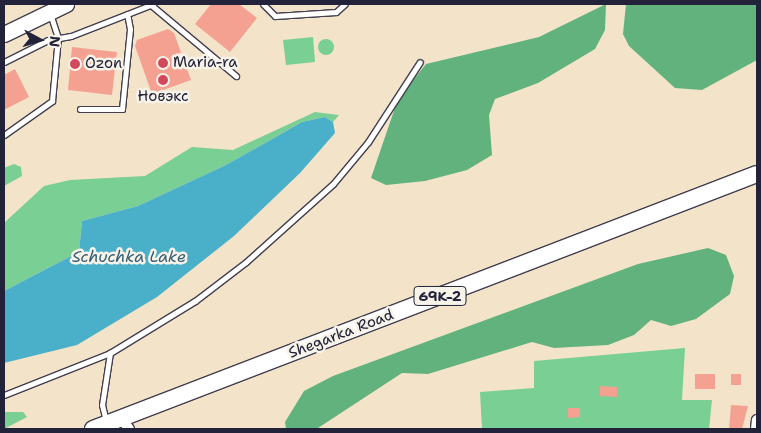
<!DOCTYPE html>
<html>
<head>
<meta charset="utf-8">
<style>
	body { margin:0 }
	#map { position:relative; width:761px; height:433px; overflow:hidden; background:#f3e3c9; font-family:"Shantell Sans",sans-serif }
	div>[style] { position:absolute }
	.green>* { inset:0; background:#79cf94 }
	.round { border-radius:50% }
	.forest>* { inset:0; background:#62b27e }
	.water>* { inset:0; background:#4ab0c9 }
	.building>* { inset:0; background:#f5a192 }
	.roads { filter:drop-shadow(1px 0 #413f50) drop-shadow(-1px 0 #413f50) drop-shadow(0 1px #413f50) drop-shadow(0 -1px #413f50) }
	.lane>* { height:5px; margin:-2.5px; padding:0 2.5px; transform-origin:2.5px; border-radius:2.5px; background:#fff }
	.street>* { height:10px; margin:-5px; padding:0 5px; transform-origin:5px; border-radius:5px; background:#fff }
	.secondary>* { height:15px; margin:-7.5px; padding:0 7.5px; transform-origin:7.5px; border-radius:7.5px; background:#fff }
	.primary>* { height:16px; margin:-8px; padding:0 8px; transform-origin:8px; border-radius:8px; background:#fff }
	.dots>* { width:14px; height:14px; translate:-50% -50%; box-sizing:border-box; border:2px solid #f7f3e8; border-radius:50% }
	span { translate:-50% -50%; white-space:nowrap; text-align:center; line-height:1.15; -webkit-text-stroke:5px #f7f3e8; paint-order:stroke }
	.shield-label span { padding:1px 4px; background:#f7f3e8; border:1px solid; border-radius:4px; -webkit-text-stroke-width:0 }
	.shield-label { font-size:14px; color:#22223b; font-weight:700 }
	.poi-label { font-size:15px; color:#22223b }
	.left { translate:0 -50%; text-align:left }
	.street-label { font-size:15px; color:#22223b }
	.water-label { font-size:16px; color:#325b74; font-style:italic }
	.frame { position:absolute; inset:0; border:5px solid #22223b; pointer-events:none }
	.north { position:absolute; left:15px; top:15px; width:50px; height:50px; -webkit-text-stroke:4px #f7f3e8; paint-order:stroke; rotate:96deg; font-size:14px; font-weight:700; line-height:20px; text-align:center; color:#22223b }
	.north::after { content:''; display:block; margin:auto; width:18px; height:22px; background:#22223b; clip-path:polygon(50% 0,100% 100%,50% 72%,0 100%) }
</style>
</head>
<body>
<div id="map">
	<div class="green">
		<i style="clip-path:polygon(313px 37px,315px 62px,286px 65px,283px 40px)"></i>
		<i class="round" style="left:318px;top:39px;width:16px;height:16px"></i>
		<i style="clip-path:polygon(315px 112px,339px 115px,333px 122px,325px 117px,302px 122px,226px 165px,138px 206px,82px 221px,79px 252px,4px 291px,4px 223px,44px 186px,70px 180px,145px 176px,192px 147px,233px 150px)"></i>
		<i style="clip-path:polygon(14px 164px,21px 167px,22px 176px,4px 186px,4px 168px)"></i>
		<i style="clip-path:polygon(685px 348px,682px 400px,712px 400px,709px 429px,482px 429px,480px 392px,534px 388px,534px 361px)"></i>
		<i style="clip-path:polygon(4px 412px,23px 412px,27px 417px,4px 429px)"></i>
	</div>
	<div class="forest">
		<i style="clip-path:polygon(606px 4px,605px 30px,595px 49px,538px 83px,495px 99px,489px 115px,492px 155px,467px 170px,425px 181px,386px 185px,371px 178px,398px 99px,426px 64px,539px 37px)"></i>
		<i style="clip-path:polygon(626px 4px,757px 4px,757px 60px,702px 90px,675px 88px,629px 46px,623px 34px)"></i>
		<i style="clip-path:polygon(708px 248px,726px 255px,734px 276px,730px 294px,696px 319px,671px 326px,651px 320px,634px 335px,608px 345px,554px 348px,532px 342px,428px 374px,402px 373px,318px 428px,286px 429px,285px 422px,304px 391px,333px 376px,638px 264px)"></i>
	</div>
	<div class="water">
		<i style="clip-path:polygon(325px 117px,333px 122px,335px 133px,300px 173px,234px 236px,157px 297px,77px 345px,4px 363px,4px 291px,79px 252px,82px 221px,138px 206px,226px 165px,302px 122px)"></i>
	</div>
	<div class="building">
		<i style="clip-path:polygon(211px 4px,239px 4px,257px 18px,230px 52px,195px 24px)"></i>
		<i style="clip-path:polygon(168px 29px,174px 33px,191px 80px,152px 94px,135px 46px,137px 40px)"></i>
		<i style="clip-path:polygon(72px 47px,117px 52px,112px 95px,68px 90px)"></i>
		<i style="clip-path:polygon(15px 69px,29px 97px,4px 110px,4px 75px)"></i>
		<i style="clip-path:polygon(695px 374px,715px 374px,715px 389px,695px 389px)"></i>
		<i style="clip-path:polygon(731px 374px,741px 374px,741px 385px,731px 385px)"></i>
		<i style="clip-path:polygon(600px 386px,617px 387px,617px 397px,600px 396px)"></i>
		<i style="clip-path:polygon(731px 405px,748px 406px,742px 429px,729px 429px)"></i>
		<i style="clip-path:polygon(568px 408px,580px 408px,580px 417px,568px 418px)"></i>
	</div>
	<div class="roads">
		<div class="lane">
			<i style="left:263px;top:4px;width:17px;rotate:45deg"></i>
			<i style="left:275px;top:16px;width:61px;rotate:-3.8deg"></i>
			<i style="left:336px;top:12px;width:12px;rotate:-42deg"></i>
			<i style="left:151px;top:5px;width:111px;rotate:39.9deg"></i>
			<i style="left:4px;top:62px;width:49px;rotate:-26.6deg"></i>
			<i style="left:48px;top:40px;width:23px;rotate:-10deg"></i>
			<i style="left:71px;top:36px;width:88px;rotate:-21.3deg"></i>
			<i style="left:80px;top:109px;width:42px"></i>
			<i style="left:122px;top:109px;width:80px;rotate:-84.3deg"></i>
			<i style="left:130px;top:29px;width:15px;rotate:-101deg"></i>
			<i style="left:4px;top:135px;width:59px;rotate:-35.3deg"></i>
			<i style="left:52px;top:101px;width:63px;rotate:-84.6deg"></i>
			<i style="left:58px;top:38px;width:26px;rotate:-108deg"></i>
			<i style="left:4px;top:395px;width:114px;rotate:-21.6deg"></i>
			<i style="left:110px;top:353px;width:100px;rotate:-31.5deg"></i>
			<i style="left:195px;top:301px;width:64px;rotate:-37.4deg"></i>
			<i style="left:246px;top:262px;width:117px;rotate:-41.9deg"></i>
			<i style="left:333px;top:184px;width:55px;rotate:-50.2deg"></i>
			<i style="left:368px;top:142px;width:95px;rotate:-57deg"></i>
			<i style="left:106px;top:421px;width:16px;rotate:-104deg"></i>
			<i style="left:102px;top:405px;width:53px;rotate:-81.3deg"></i>
		</div>
		<div class="street">
			<i style="left:122px;top:419px;width:12px;rotate:55deg"></i>
			<i style="left:756px;top:429px;width:9px;rotate:-84deg"></i>
		</div>
		<div class="secondary">
			<i style="left:4px;top:34px;width:69px;rotate:-25.8deg"></i>
		</div>
		<div class="primary">
			<i style="left:93px;top:429px;width:711px;rotate:-21.01deg"></i>
		</div>
	</div>
	<div class="dots">
		<i style="left:163px;top:63px;background:#d1495b"></i>
		<i style="left:75px;top:64px;background:#d1495b"></i>
		<i style="left:163px;top:80px;background:#d1495b"></i>
	</div>
	<div class="shield-label">
		<span style="left:440px;top:296px">69К-2</span>
	</div>
	<div class="poi-label">
		<span class="left" style="left:173px;top:63px">Maria-ra</span>
		<span class="left" style="left:85px;top:64px">Ozon</span>
		<span style="left:163px;top:97px">Новэкс</span>
	</div>
	<div class="street-label">
		<span style="left:341px;top:334px;rotate:-21deg">Shegarka Road</span>
	</div>
	<div class="water-label">
		<span style="left:129px;top:257px">Schuchka Lake</span>
	</div>
	<div class="frame"></div>
	<div class="north">N</div>
</div>
</body>
</html>
